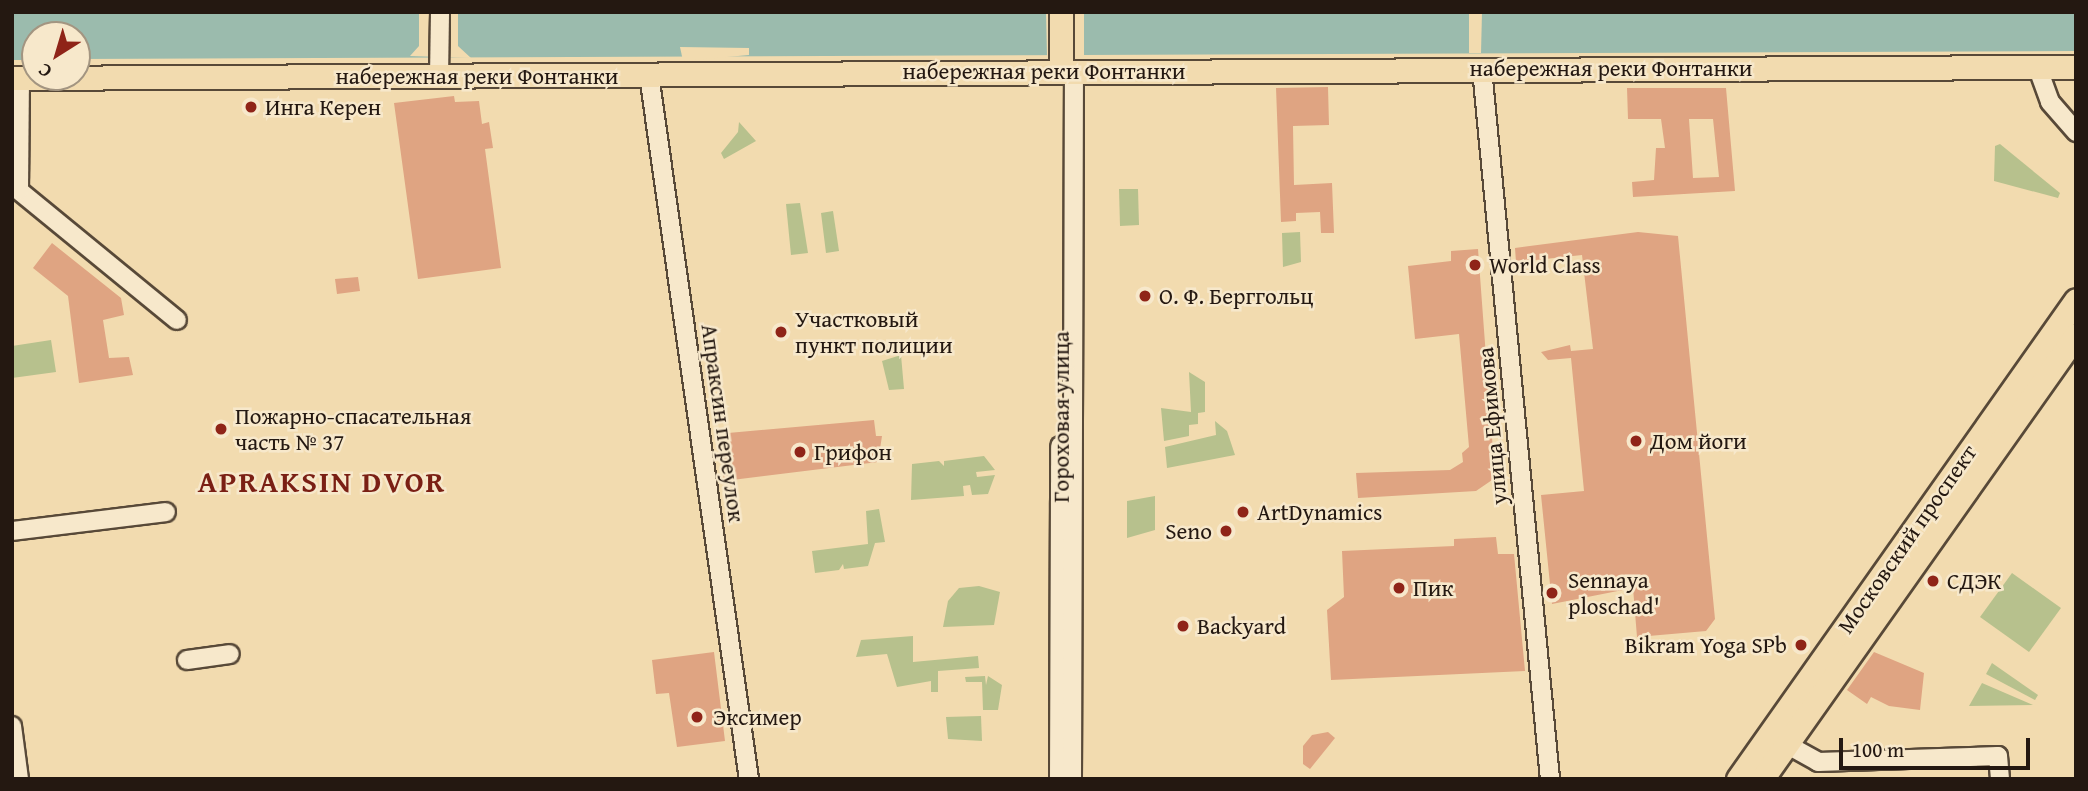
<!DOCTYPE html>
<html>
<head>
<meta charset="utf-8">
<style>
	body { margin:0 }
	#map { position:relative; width:2088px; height:791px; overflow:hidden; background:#f2dbaf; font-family:"Gentium Book Plus",serif }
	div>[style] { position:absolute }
	.green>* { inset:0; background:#b7c18d }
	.water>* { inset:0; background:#9bbbad }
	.pier>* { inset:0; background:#f2dbaf }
	.building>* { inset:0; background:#dfa482 }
	.roads { filter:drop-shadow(2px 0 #584938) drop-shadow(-2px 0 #584938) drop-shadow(0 2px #584938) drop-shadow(0 -2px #584938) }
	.minor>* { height:18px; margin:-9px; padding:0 9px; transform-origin:9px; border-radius:9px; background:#f7e8cb }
	.major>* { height:23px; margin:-11.5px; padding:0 11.5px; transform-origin:11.5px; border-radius:11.5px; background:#f2dbaf }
	.dots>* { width:19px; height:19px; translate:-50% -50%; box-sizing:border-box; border:4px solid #f7e8cb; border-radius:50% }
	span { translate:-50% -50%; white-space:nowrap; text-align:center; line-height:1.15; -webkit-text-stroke:5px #f7e8cb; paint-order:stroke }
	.street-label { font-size:23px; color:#241811 }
	.poi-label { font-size:23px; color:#241811 }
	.left { translate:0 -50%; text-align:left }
	.right { translate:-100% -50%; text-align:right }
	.district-label { font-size:30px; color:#7a1f14; font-weight:700; letter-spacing:2px }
	.frame { position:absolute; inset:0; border:14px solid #241811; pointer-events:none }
	.north { position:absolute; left:21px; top:21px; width:70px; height:70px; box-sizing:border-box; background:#f7e8cb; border:2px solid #a39581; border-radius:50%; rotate:217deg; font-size:19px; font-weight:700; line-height:28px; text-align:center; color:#241811 }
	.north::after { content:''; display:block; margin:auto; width:24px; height:32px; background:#8f2418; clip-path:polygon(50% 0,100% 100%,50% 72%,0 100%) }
	.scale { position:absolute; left:1839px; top:738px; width:191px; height:32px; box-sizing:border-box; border:4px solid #241811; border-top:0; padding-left:9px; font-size:21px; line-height:24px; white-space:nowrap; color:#241811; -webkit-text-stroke:5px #f7e8cb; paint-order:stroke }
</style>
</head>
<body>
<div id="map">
	<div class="green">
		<i style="clip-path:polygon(739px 122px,756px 141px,724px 159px,721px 153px,738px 132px)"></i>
		<i style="clip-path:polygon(2000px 144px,2060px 193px,2058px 198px,1994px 181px,1995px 146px)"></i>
		<i style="clip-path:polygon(1119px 189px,1138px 189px,1139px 225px,1120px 226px)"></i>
		<i style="clip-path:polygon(800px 203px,808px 253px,791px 255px,786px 204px)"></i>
		<i style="clip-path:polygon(833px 211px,839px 251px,826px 253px,821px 213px)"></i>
		<i style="clip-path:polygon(1300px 232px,1301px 262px,1283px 267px,1282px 233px)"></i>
		<i style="clip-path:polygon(51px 340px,56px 372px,12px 378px,12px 346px)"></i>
		<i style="clip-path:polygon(901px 355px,904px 389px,889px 390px,882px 361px)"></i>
		<i style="clip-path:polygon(1189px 372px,1205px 382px,1205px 412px,1198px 413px,1198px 424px,1189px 425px,1189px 436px,1164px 441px,1161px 408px,1191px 412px)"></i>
		<i style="clip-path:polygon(1215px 421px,1227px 431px,1235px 455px,1167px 468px,1165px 447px,1216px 435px)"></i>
		<i style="clip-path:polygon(984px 456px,995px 470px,976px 472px,977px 477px,995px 475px,988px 494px,972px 495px,970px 485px,963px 486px,964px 496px,911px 500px,912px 464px,939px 461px,944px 466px,944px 461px)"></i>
		<i style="clip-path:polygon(1155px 496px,1155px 530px,1127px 538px,1127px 501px)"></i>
		<i style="clip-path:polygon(879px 509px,885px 542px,875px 543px,868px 566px,844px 569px,843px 564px,839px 570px,815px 573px,812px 551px,868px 544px,866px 511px)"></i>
		<i style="clip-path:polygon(2012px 573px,2061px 608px,2029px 652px,1980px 617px)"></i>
		<i style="clip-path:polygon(979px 586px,1000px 592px,994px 625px,943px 627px,948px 601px,959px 588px)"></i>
		<i style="clip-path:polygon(913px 636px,913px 662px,978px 656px,979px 668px,938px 671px,938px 692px,931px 692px,931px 681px,897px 687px,887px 654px,856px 657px,861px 640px)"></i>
		<i style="clip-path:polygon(1992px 663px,2038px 695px,2035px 700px,1986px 674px)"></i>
		<i style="clip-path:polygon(985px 676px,986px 685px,988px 676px,1002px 685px,998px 710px,983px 710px,982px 682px,966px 682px,965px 677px)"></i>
		<i style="clip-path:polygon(1982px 683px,2033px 705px,1969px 706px)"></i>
		<i style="clip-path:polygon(981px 716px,982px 741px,948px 739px,946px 717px)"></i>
	</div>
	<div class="water">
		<i style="clip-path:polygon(12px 12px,2076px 12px,2076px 51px,77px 59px,77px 35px,35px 35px,35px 60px,12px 60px)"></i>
	</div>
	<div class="pier">
		<i style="clip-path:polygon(419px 12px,458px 12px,458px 46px,471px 58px,410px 56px,419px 46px)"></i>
		<i style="clip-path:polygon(1046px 12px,1084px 12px,1084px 56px,1047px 56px)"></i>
		<i style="clip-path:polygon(1469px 12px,1482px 12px,1481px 53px,1469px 53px)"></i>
		<i style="clip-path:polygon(680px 47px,749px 48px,749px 55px,683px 61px)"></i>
	</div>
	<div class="building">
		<i style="clip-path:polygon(1328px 87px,1329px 125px,1293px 126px,1294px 185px,1332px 183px,1334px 233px,1321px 233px,1320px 212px,1296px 213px,1296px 221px,1281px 222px,1276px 88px)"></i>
		<i style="clip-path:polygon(evenodd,1627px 88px,1726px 88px,1735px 191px,1633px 197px,1632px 182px,1654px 180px,1656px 148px,1665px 148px,1661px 119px,1628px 119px,1627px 88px,1689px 119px,1713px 119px,1719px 177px,1693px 178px,1689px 119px)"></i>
		<i style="clip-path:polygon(454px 96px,455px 102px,479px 101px,482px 124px,489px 122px,493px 148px,485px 149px,501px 268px,418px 279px,394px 103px)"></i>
		<i style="clip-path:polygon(1638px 232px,1678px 236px,1715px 619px,1706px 631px,1637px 637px,1633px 588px,1552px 604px,1541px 495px,1584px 491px,1571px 358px,1548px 360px,1541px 352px,1570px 345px,1571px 351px,1593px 349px,1582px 255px,1516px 262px,1515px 248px)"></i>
		<i style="clip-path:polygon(52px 243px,121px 298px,124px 315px,103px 320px,109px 358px,129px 357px,133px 375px,79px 383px,68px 296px,33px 268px)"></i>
		<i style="clip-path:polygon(1478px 249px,1495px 478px,1476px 491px,1358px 498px,1356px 473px,1450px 470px,1463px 462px,1462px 453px,1469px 447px,1459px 334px,1415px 339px,1408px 266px,1451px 261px,1451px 251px)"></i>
		<i style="clip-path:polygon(358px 277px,360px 291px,337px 294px,335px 279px)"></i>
		<i style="clip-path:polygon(874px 420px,876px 436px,882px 436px,878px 462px,724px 481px,717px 434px)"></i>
		<i style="clip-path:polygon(1496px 537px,1498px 554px,1514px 554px,1525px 671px,1331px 680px,1327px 610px,1344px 597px,1342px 551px,1454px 546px,1454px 539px)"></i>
		<i style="clip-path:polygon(714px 652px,725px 741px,677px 747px,669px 693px,656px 694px,652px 660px)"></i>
		<i style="clip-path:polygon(1874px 652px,1924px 673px,1920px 710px,1889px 706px,1871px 697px,1867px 704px,1847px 690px)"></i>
		<i style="clip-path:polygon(1328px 732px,1335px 738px,1310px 769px,1303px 764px,1303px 746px,1312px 735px)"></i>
	</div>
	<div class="roads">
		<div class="minor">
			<i style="left:2037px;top:66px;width:38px;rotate:70deg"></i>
			<i style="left:2050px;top:102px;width:40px;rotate:49deg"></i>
			<i style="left:1482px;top:69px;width:713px;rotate:84.53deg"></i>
			<i style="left:649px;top:75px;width:711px;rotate:81.92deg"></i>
			<i style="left:439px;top:77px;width:65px;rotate:-89.1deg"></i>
			<i style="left:12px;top:185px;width:213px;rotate:39.3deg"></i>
			<i style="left:19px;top:190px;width:112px;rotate:-89.5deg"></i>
			<i style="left:12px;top:531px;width:155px;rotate:-7deg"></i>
			<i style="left:187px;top:660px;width:43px;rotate:-7.9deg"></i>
			<i style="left:12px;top:726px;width:53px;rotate:82.5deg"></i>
			<i style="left:1786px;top:744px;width:37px;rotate:29deg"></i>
			<i style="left:1818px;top:762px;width:180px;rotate:-1.9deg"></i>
			<i style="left:1998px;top:756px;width:23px;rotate:85deg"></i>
			<i style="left:1059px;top:779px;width:333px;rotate:-89.8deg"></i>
			<i style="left:1072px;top:779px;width:708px;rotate:-89.84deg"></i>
		</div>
		<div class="major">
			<i style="left:1061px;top:12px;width:59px;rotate:90deg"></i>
			<i style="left:12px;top:78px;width:2064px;rotate:-0.31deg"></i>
			<i style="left:1738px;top:779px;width:586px;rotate:-54.79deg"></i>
			<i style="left:1762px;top:779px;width:544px;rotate:-54.73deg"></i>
		</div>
	</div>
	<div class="dots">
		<i style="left:251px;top:107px;background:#8f2418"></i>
		<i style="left:1475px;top:265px;background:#8f2418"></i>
		<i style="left:1145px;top:296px;background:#8f2418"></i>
		<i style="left:781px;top:332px;background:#8f2418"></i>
		<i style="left:221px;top:429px;background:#8f2418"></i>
		<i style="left:1636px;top:441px;background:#8f2418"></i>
		<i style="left:800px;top:452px;background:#8f2418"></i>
		<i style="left:1243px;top:512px;background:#8f2418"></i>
		<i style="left:1226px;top:531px;background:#8f2418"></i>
		<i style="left:1933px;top:581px;background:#8f2418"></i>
		<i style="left:1399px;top:588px;background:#8f2418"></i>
		<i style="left:1552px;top:593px;background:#8f2418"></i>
		<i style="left:1183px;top:626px;background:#8f2418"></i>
		<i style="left:1801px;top:645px;background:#8f2418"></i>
		<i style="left:697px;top:717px;background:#8f2418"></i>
	</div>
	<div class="street-label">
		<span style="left:1611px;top:68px">набережная реки Фонтанки</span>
		<span style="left:1044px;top:71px">набережная реки Фонтанки</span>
		<span style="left:477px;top:76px">набережная реки Фонтанки</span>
		<span style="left:1061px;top:417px;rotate:-90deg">Гороховая улица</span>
		<span style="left:723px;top:423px;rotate:82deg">Апраксин переулок</span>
		<span style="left:1492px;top:426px;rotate:-95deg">улица Ефимова</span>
		<span style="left:1907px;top:539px;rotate:-55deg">Московский проспект</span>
	</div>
	<div class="poi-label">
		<span class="left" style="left:265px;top:107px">Инга Керен</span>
		<span class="left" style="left:1489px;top:265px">World Class</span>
		<span class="left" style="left:1159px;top:296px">О. Ф. Берггольц</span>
		<span class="left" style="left:795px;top:332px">Участковый<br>пункт полиции</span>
		<span class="left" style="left:235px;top:429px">Пожарно-спасательная<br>часть № 37</span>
		<span class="left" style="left:1650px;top:441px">Дом йоги</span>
		<span class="left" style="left:814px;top:452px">Грифон</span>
		<span class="left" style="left:1257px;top:512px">ArtDynamics</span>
		<span class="right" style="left:1212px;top:531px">Seno</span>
		<span class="left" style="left:1568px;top:593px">Sennaya<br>ploschad'</span>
		<span class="left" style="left:1947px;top:581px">СДЭК</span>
		<span class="left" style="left:1413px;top:588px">Пик</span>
		<span class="left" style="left:1197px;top:626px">Backyard</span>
		<span class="right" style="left:1787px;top:645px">Bikram Yoga SPb</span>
		<span class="left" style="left:713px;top:717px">Эксимер</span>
	</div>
	<div class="district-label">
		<span style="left:322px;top:481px">APRAKSIN DVOR</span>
	</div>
	<div class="frame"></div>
	<div class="north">С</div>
	<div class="scale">100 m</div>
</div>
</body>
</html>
